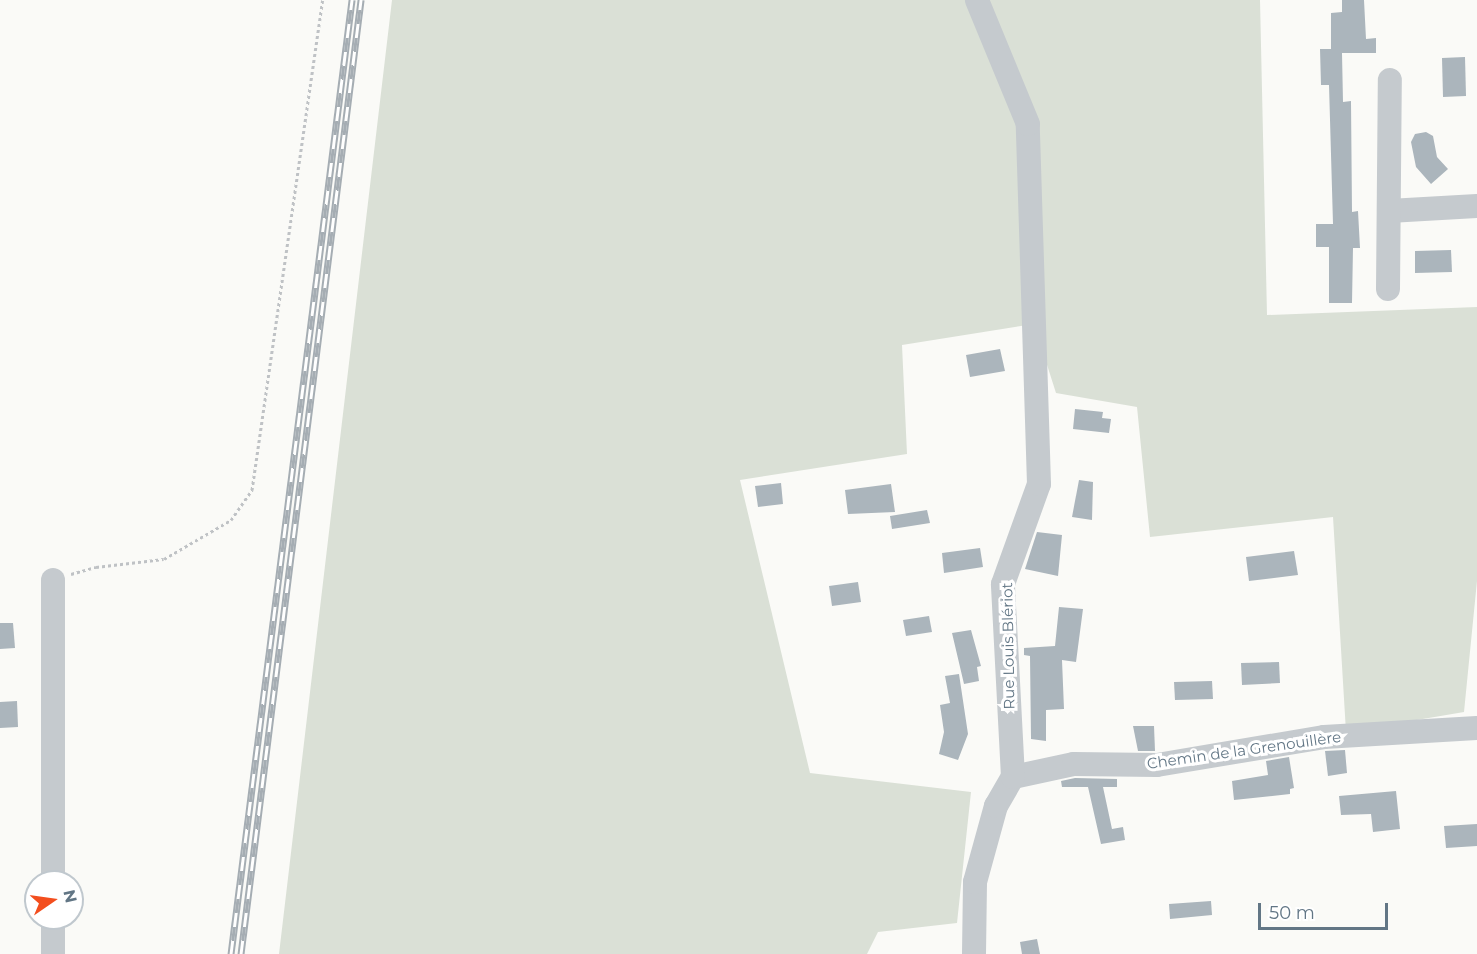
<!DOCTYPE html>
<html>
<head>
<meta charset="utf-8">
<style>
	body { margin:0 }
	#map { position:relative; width:1477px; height:954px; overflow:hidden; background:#fafaf7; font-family:Montserrat,sans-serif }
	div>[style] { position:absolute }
	.green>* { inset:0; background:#dae0d6 }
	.building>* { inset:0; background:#abb5bc }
	.path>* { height:3px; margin-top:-1.5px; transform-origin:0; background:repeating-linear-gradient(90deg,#bfc2c5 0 3px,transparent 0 6px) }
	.minor>* { height:24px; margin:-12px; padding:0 12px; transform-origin:12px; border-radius:12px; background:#c5cace }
	.rail>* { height:7px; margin-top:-3.5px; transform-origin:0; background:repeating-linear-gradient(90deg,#fff 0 14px,#a5adb3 0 28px); box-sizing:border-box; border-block:2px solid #a5adb3 }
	span { translate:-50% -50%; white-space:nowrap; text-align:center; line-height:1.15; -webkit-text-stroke:6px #fff; paint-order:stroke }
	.street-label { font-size:15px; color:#627685 }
	.north { position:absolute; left:24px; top:870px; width:60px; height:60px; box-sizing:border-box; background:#fff; border:2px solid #c0c8ce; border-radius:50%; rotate:77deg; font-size:16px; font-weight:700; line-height:24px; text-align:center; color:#627685 }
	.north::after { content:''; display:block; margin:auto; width:21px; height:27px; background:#f34e1e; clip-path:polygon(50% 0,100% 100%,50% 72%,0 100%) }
	.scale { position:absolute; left:1258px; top:903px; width:130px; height:27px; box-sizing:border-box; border:3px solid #627685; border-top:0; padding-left:8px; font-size:18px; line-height:21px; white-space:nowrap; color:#627685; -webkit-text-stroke:4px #fff; paint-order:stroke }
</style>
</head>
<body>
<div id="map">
	<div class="green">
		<i style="clip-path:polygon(392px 0,1260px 0,1267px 315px,1477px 307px,1477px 581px,1464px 712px,1346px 732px,1333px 517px,1150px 537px,1137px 407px,1056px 393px,1034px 324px,902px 345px,907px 454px,740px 480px,810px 773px,971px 792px,957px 923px,878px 932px,867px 954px,279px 954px)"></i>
	</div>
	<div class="building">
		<i style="clip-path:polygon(1342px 0,1364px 0,1366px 39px,1376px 38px,1376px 53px,1342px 53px,1343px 102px,1351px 101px,1352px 212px,1358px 211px,1360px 248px,1353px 248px,1352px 303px,1329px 303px,1329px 247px,1316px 247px,1316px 224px,1333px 224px,1329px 85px,1321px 85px,1320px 49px,1331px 49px,1331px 13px,1342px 12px)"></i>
		<i style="clip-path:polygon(1465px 57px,1466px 96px,1443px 97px,1442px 58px)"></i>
		<i style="clip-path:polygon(1426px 132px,1433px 136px,1437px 157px,1448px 169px,1431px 184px,1416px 167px,1411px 142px,1415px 134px)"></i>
		<i style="clip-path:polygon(1451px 250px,1452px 272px,1415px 273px,1415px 251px)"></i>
		<i style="clip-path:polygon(1000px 349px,1005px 371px,970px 377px,966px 355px)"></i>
		<i style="clip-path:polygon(1075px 409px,1103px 412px,1102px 418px,1111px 419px,1109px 433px,1073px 429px)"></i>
		<i style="clip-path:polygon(1079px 480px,1093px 482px,1092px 520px,1072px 517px)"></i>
		<i style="clip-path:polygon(781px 483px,783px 504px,758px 507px,755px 486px)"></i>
		<i style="clip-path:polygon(891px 484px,895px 512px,848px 514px,845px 490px)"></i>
		<i style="clip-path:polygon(927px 510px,930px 523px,892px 529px,890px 516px)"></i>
		<i style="clip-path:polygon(1037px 532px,1062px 535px,1058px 576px,1025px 569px)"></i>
		<i style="clip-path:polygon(980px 548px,983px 567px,944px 573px,942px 553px)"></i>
		<i style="clip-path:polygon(1294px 551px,1298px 575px,1249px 581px,1246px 557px)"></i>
		<i style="clip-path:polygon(858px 582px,861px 602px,832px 606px,829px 586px)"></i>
		<i style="clip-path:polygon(1059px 607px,1083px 609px,1076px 662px,1062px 660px,1064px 709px,1046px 710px,1046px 741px,1031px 739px,1030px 656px,1024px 655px,1024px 648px,1055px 646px)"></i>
		<i style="clip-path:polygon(929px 616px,932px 632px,906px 636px,903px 620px)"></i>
		<i style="clip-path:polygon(0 623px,13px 623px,15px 648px,0 649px)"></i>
		<i style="clip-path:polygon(971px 630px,981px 666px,977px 667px,979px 681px,964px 684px,952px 633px)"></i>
		<i style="clip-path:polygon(1279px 662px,1280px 683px,1242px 685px,1241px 663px)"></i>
		<i style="clip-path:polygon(959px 674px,968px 734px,958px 760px,939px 754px,944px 732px,940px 705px,950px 703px,945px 676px)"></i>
		<i style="clip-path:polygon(1212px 681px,1213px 699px,1175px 700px,1174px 682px)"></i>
		<i style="clip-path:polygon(17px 701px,18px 727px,0 728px,0 702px)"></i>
		<i style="clip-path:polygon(1133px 726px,1154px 726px,1155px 751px,1138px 751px)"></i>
		<i style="clip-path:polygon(1345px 750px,1347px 773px,1328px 776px,1325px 751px)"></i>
		<i style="clip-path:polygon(1289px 757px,1294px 788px,1290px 789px,1290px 794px,1234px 800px,1232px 781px,1268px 775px,1266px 761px)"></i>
		<i style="clip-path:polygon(1075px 778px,1117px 779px,1117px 787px,1103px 787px,1112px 829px,1123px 827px,1125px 840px,1101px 844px,1088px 787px,1062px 787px,1061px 781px)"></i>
		<i style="clip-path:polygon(1396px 791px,1400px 829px,1373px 832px,1371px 814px,1341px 815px,1339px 796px)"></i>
		<i style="clip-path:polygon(1477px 824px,1477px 846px,1446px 848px,1444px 826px)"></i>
		<i style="clip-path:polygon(1211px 901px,1212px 915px,1170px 919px,1169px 904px)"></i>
		<i style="clip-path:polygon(1037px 939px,1040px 954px,1022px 954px,1020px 942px)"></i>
	</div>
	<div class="path">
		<i style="left:71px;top:574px;width:26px;rotate:-16deg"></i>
		<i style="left:96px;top:567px;width:68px;rotate:-6.7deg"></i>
		<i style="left:164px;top:559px;width:78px;rotate:-30.2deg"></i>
		<i style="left:231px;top:520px;width:37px;rotate:-55deg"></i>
		<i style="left:252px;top:490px;width:495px;rotate:-81.8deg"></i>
	</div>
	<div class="minor">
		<i style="left:1389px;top:211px;width:88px;rotate:-3.3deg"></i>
		<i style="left:1388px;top:289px;width:209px;rotate:-89.5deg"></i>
		<i style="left:1013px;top:777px;width:62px;rotate:-12deg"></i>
		<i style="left:1074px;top:764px;width:83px;rotate:0.7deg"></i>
		<i style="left:1157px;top:765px;width:169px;rotate:-9.5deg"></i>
		<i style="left:1324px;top:737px;width:153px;rotate:-3.4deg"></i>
		<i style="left:53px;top:882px;width:302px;rotate:-90deg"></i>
		<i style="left:53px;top:954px;width:36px;rotate:-90deg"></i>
		<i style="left:974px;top:954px;width:72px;rotate:-89.2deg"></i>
		<i style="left:975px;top:882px;width:79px;rotate:-74.6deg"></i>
		<i style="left:996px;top:806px;width:34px;rotate:-60deg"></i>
		<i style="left:1013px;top:777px;width:193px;rotate:-93deg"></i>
		<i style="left:1003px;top:584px;width:106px;rotate:-70.2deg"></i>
		<i style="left:1039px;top:484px;width:360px;rotate:-91.8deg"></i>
		<i style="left:1028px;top:124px;width:134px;rotate:-112.4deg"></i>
	</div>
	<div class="rail">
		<i style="left:231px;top:954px;width:962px;rotate:-82.77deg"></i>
		<i style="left:241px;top:954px;width:962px;rotate:-82.83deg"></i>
	</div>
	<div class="street-label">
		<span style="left:1008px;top:646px;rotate:-91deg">Rue Louis Blériot</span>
		<span style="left:1244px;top:750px;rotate:-8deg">Chemin de la Grenouillère</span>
	</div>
	<div class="north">N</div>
	<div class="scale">50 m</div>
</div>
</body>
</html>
